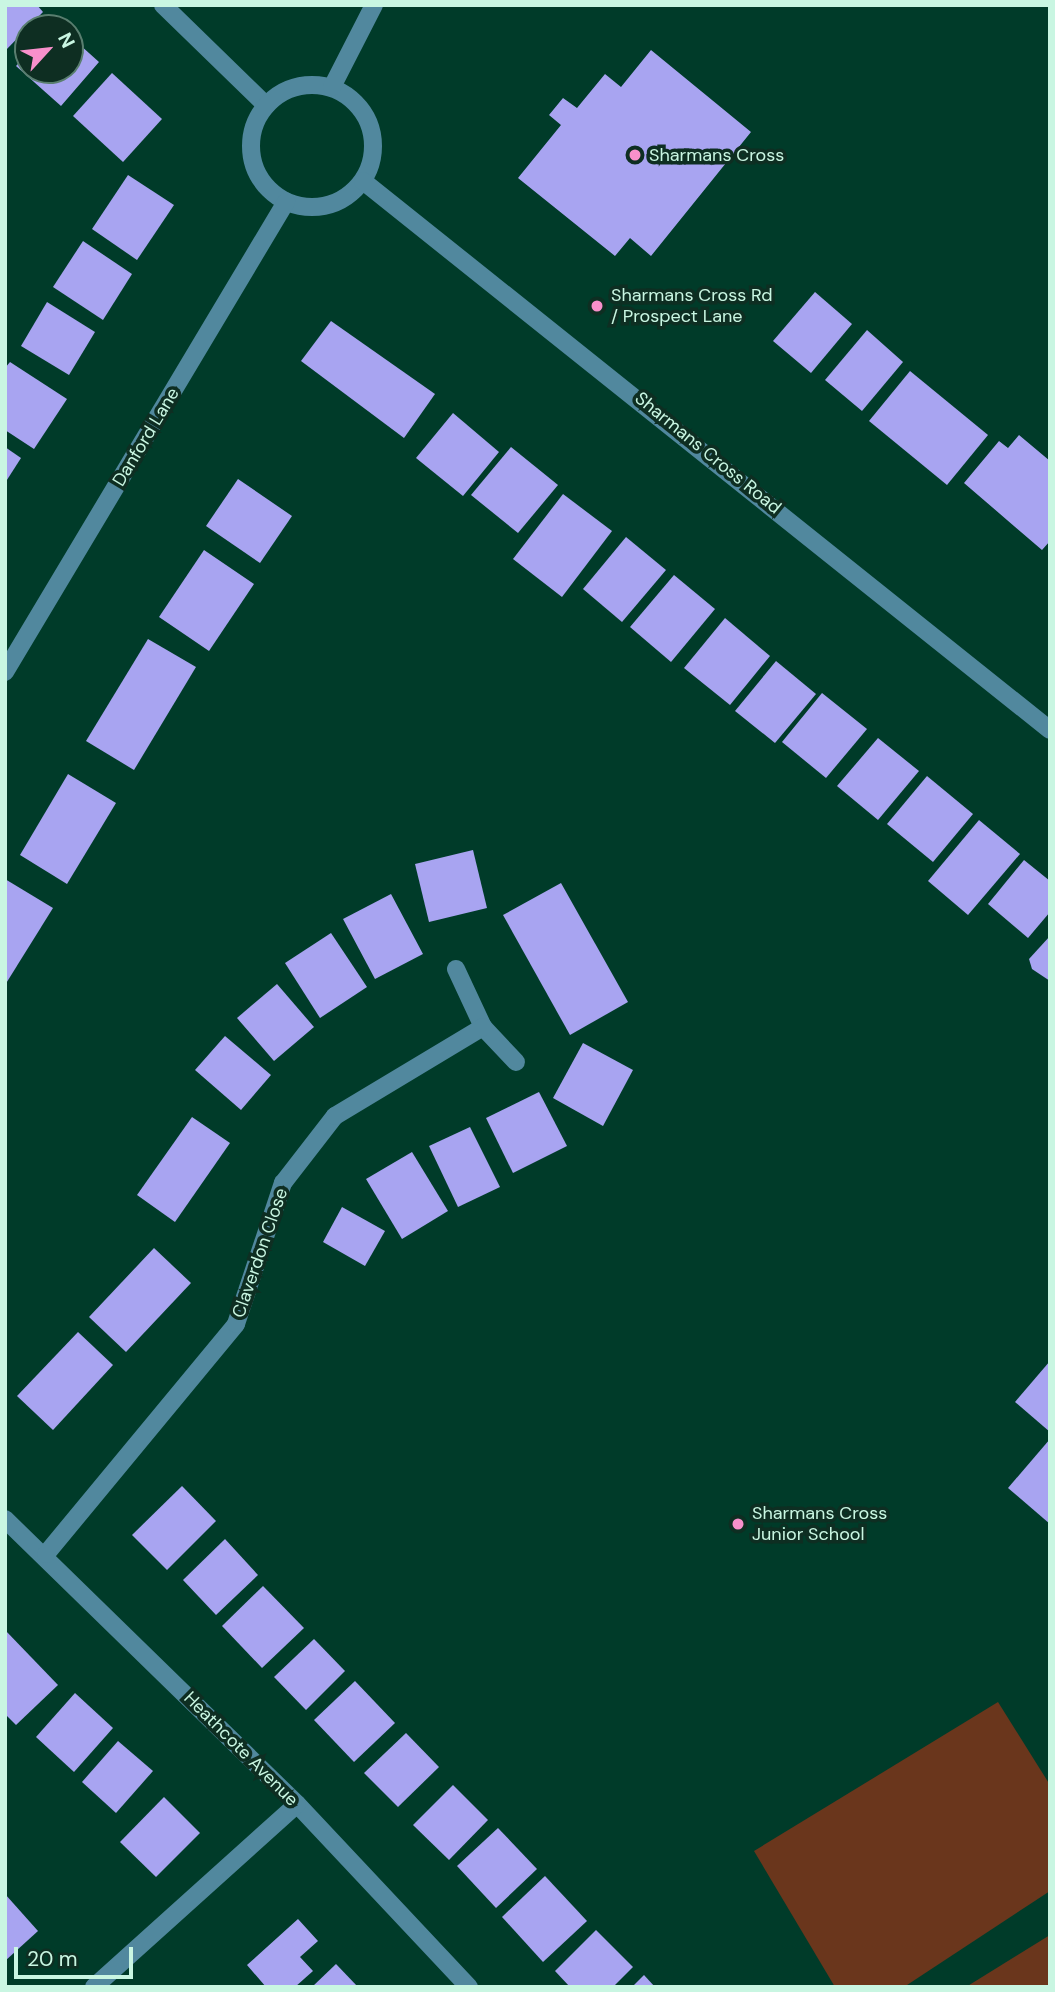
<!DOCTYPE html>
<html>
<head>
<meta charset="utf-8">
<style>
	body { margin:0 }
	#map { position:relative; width:1055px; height:1992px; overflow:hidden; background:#003b29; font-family:"DM Sans",sans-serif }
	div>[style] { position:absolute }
	.green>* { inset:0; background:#6a361c }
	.building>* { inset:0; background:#a8a4f1 }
	.minor>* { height:18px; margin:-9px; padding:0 9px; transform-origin:9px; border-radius:9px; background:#51889e }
	.minor>.ring { margin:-9px; padding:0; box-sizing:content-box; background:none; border:18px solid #51889e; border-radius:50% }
	.dots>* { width:19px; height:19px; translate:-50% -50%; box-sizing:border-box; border:4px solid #0e2e22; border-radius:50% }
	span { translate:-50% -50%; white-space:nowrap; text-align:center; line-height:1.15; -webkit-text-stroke:7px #0e2e22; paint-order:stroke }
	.poi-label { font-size:18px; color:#c9f6e2 }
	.left { translate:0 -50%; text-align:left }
	.street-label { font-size:18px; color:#c9f6e2 }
	.frame { position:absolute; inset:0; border:7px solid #c9f6e2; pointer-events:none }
	.north { position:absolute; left:14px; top:14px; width:70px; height:70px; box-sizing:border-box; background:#0e2e22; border:2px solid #597e6f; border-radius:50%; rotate:63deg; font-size:19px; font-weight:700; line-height:28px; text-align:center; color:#c9f6e2 }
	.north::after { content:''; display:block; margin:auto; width:24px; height:32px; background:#f890cb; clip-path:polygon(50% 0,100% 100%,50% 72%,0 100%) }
	.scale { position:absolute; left:14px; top:1947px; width:119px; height:32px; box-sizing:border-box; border:4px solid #c9f6e2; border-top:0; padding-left:9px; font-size:21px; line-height:24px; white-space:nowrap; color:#c9f6e2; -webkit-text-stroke:5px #0e2e22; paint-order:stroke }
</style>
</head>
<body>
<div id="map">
	<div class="green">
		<i style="clip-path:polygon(998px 1702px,1050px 1785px,1050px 1891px,904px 1987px,835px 1987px,754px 1851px)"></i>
		<i style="clip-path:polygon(1050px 1935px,1050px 1987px,966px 1987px)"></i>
	</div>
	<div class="building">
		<i style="clip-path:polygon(5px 5px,37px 5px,43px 12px,5px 51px)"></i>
		<i style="clip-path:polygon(70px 36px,99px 62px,61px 106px,16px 66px,28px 53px,28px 70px,70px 70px)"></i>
		<i style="clip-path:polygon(651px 50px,751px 132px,651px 256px,630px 238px,615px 256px,518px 178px,561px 125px,549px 115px,563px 98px,577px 108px,605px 74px,621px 87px)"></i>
		<i style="clip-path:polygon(112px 73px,162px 119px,123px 162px,73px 116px)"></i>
		<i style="clip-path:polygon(128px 175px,174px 205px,137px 260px,92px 229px)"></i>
		<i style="clip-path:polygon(83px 241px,132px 274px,103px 320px,53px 287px)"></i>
		<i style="clip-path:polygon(815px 292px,852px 324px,811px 373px,773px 341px)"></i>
		<i style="clip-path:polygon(47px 302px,95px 332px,69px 375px,21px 346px)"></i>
		<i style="clip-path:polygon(331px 321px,435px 394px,404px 438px,301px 361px)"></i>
		<i style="clip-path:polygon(867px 330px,903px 362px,862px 411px,825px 380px)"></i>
		<i style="clip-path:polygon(10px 362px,67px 399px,34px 449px,5px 430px,5px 368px)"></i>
		<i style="clip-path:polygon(910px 371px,988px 435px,947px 485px,869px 421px)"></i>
		<i style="clip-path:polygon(453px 413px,499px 452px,463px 496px,416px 458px)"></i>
		<i style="clip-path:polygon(1019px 435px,1050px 461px,1050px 541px,1042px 550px,964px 483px,999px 441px,1008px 448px)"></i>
		<i style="clip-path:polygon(5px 447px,21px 458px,5px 483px)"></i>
		<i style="clip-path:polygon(511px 447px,558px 485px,518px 533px,471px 495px)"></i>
		<i style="clip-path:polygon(238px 479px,292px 516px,260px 563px,206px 526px)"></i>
		<i style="clip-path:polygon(563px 494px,612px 531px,562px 597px,513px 559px)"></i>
		<i style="clip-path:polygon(626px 537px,666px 570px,622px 622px,583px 589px)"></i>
		<i style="clip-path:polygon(204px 550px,254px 584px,209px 651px,159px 617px)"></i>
		<i style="clip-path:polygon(674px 575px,715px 609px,671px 662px,630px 627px)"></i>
		<i style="clip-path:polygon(725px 618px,770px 656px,730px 705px,684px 668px)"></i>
		<i style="clip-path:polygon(148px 639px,196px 667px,134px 770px,86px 741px)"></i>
		<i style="clip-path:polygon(776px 661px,816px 694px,775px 743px,735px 711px)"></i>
		<i style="clip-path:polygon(822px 693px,867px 729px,826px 778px,782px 742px)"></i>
		<i style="clip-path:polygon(878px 738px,919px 771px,878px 820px,837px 786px)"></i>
		<i style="clip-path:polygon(68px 774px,116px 803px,67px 884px,20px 855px)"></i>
		<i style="clip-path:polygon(927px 776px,973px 814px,933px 862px,887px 824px)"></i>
		<i style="clip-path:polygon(979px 820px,1020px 854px,968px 915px,928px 881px)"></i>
		<i style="clip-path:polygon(473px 850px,487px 908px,429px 922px,415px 864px)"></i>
		<i style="clip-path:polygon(1024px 860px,1050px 881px,1050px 912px,1028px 938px,988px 904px)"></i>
		<i style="clip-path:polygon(5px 879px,53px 908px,5px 985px)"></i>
		<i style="clip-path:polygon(561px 883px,628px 1002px,570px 1035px,503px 915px)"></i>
		<i style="clip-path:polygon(391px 894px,423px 954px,375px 979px,343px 919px)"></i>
		<i style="clip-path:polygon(331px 933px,367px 987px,320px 1018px,285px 963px)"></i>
		<i style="clip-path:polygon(1050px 936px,1050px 981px,1032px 969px,1029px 959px)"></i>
		<i style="clip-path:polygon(277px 984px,314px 1027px,274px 1061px,237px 1018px)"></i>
		<i style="clip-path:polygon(225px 1036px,271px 1075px,241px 1110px,195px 1070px)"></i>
		<i style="clip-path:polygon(583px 1043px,633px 1070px,603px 1126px,553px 1098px)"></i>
		<i style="clip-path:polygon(539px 1092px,567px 1146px,513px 1173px,486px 1118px)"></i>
		<i style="clip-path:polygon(192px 1117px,230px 1143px,175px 1222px,137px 1195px)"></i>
		<i style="clip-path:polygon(470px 1127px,500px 1187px,458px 1207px,429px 1146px)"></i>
		<i style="clip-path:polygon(412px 1152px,448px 1211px,402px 1239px,366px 1179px)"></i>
		<i style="clip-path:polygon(342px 1207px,385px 1231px,365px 1266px,323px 1242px)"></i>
		<i style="clip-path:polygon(154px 1248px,191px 1283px,126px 1352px,89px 1317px)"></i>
		<i style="clip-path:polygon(78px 1332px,113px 1365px,53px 1430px,17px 1396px)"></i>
		<i style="clip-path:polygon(1050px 1361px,1050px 1432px,1015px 1402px)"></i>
		<i style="clip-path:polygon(1050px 1439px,1050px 1524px,1008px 1488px)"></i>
		<i style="clip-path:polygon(182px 1486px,216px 1521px,167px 1570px,132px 1535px)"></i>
		<i style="clip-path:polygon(225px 1539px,258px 1575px,216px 1615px,183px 1580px)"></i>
		<i style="clip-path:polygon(263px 1586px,304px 1628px,262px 1668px,222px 1626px)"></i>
		<i style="clip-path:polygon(5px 1630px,58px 1685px,16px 1725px,5px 1714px)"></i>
		<i style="clip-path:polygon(314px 1639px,345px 1671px,306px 1710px,274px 1677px)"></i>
		<i style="clip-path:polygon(355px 1681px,395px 1723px,354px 1762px,314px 1720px)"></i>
		<i style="clip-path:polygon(75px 1693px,113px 1728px,74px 1772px,36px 1737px)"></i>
		<i style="clip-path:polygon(406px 1733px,439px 1767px,398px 1807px,364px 1773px)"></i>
		<i style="clip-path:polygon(118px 1741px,153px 1771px,116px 1813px,82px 1782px)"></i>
		<i style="clip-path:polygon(453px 1785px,488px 1820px,449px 1860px,413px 1825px)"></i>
		<i style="clip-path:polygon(164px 1797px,200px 1833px,156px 1877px,120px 1842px)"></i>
		<i style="clip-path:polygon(498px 1828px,537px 1869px,496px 1908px,457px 1866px)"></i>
		<i style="clip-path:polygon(545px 1876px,587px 1921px,543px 1962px,502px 1917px)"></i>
		<i style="clip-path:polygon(5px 1894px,38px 1931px,5px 1961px)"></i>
		<i style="clip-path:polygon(298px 1919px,318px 1941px,300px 1957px,313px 1971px,295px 1987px,266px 1987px,247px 1965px)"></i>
		<i style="clip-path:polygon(596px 1930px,633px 1967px,613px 1987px,570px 1987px,555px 1971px)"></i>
		<i style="clip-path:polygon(336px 1964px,358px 1987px,312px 1987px)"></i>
		<i style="clip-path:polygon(644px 1975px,655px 1987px,632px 1987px)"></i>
	</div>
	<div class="minor">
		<i style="left:163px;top:5px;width:144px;rotate:44.2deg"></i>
		<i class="ring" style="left:251px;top:85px;width:104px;height:104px"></i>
		<i style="left:332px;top:87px;width:92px;rotate:-62.9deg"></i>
		<i style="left:363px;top:181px;width:879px;rotate:38.63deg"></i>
		<i style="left:5px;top:672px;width:548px;rotate:-59.13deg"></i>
		<i style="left:456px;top:969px;width:64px;rotate:65deg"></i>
		<i style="left:483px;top:1027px;width:48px;rotate:46.7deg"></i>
		<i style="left:5px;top:1519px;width:408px;rotate:44.3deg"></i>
		<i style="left:297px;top:1804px;width:251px;rotate:46.8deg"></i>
		<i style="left:46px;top:1554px;width:298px;rotate:-50.4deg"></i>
		<i style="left:236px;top:1324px;width:149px;rotate:-71.6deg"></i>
		<i style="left:283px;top:1183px;width:85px;rotate:-52.2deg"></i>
		<i style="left:335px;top:1116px;width:173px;rotate:-31deg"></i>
		<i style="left:94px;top:1987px;width:273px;rotate:-42deg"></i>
	</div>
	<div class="dots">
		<i style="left:635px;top:155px;background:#f890cb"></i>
		<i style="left:597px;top:306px;background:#f890cb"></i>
		<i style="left:738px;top:1524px;background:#f890cb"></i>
	</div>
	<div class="poi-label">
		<span class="left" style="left:649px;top:155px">Sharmans Cross</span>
		<span class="left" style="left:611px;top:306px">Sharmans Cross Rd<br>/ Prospect Lane</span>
		<span class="left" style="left:752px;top:1524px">Sharmans Cross<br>Junior School</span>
	</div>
	<div class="street-label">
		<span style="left:146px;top:437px;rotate:-59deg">Danford Lane</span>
		<span style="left:708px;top:453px;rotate:39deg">Sharmans Cross Road</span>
		<span style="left:260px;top:1253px;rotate:-71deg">Claverdon Close</span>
		<span style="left:241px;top:1749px;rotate:45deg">Heathcote Avenue</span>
	</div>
	<div class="frame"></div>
	<div class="north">N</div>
	<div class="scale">20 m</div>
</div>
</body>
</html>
